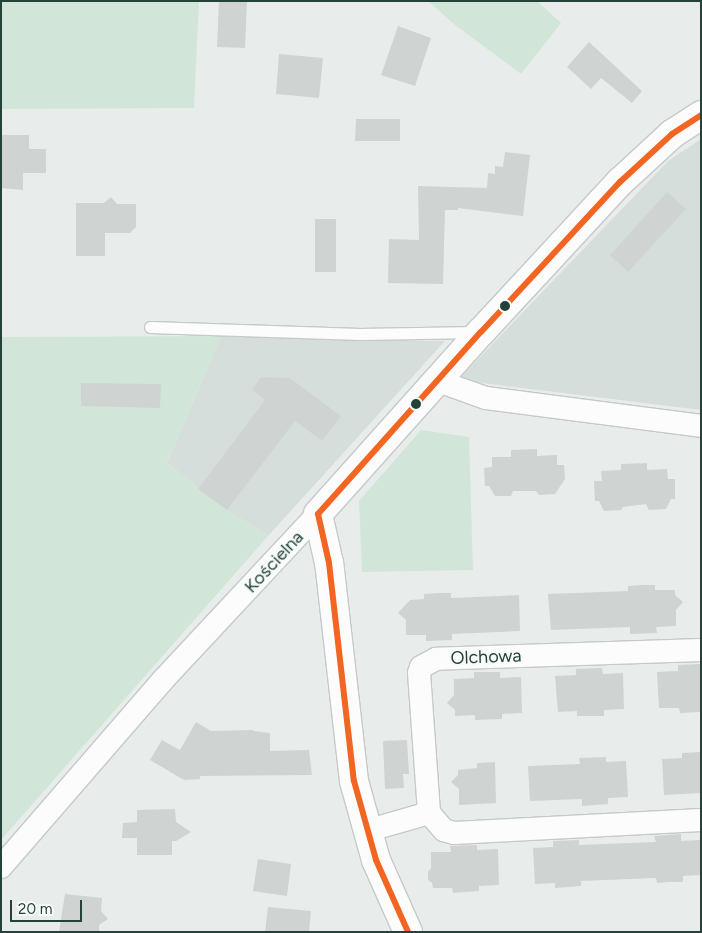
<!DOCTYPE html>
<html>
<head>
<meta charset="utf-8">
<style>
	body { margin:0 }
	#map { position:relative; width:702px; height:933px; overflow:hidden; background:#e8edeb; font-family:Figtree,sans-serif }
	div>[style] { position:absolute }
	.built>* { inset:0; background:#d6dedb }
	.green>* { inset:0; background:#d1e6d8 }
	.building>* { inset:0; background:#cfd4d2 }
	.roads { filter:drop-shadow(1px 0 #c5cac8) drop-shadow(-1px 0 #c5cac8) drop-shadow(0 1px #c5cac8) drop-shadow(0 -1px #c5cac8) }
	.lane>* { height:11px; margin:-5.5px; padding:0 5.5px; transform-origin:5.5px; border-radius:5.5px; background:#fcfcfc }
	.street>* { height:22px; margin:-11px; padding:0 11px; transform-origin:11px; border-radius:11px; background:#fcfcfc }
	.secondary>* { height:28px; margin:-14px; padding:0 14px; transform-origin:14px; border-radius:14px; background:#fcfcfc }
	.bus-1>* { height:6px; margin:-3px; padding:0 3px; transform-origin:3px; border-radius:3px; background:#f26522 }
	.dots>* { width:14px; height:14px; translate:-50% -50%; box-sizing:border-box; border:2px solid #f7fbf9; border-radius:50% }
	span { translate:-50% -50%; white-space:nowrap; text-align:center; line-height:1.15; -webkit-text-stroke:5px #f7fbf9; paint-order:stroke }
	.street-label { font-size:18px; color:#24423a }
	.frame { position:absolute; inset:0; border:2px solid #24423a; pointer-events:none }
	.scale { position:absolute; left:10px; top:900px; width:72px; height:22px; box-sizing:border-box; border:2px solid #24423a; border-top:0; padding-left:6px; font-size:15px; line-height:18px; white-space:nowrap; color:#24423a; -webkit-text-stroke:4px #f7fbf9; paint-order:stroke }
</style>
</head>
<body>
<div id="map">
	<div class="built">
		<i style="clip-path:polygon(701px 139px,701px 410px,458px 380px,668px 161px)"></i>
		<i style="clip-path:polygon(221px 336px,445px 341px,268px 536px,227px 510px,167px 463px)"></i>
	</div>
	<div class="green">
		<i style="clip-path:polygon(1px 1px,199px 1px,194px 108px,1px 109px)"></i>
		<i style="clip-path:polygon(428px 1px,537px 1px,561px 23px,521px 74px,455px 25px)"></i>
		<i style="clip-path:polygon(221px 336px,167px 463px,227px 510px,268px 536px,1px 840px,1px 337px)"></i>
		<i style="clip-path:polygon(421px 430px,469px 437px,473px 570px,362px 572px,359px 501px)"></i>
	</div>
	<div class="building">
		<i style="clip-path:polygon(219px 1px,247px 1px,245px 48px,217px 47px)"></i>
		<i style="clip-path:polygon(398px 26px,431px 38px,415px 86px,381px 75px)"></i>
		<i style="clip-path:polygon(589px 42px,642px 91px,632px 103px,601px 78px,591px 89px,567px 67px)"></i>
		<i style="clip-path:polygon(279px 54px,323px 58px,319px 98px,276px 94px)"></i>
		<i style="clip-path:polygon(356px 119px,400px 119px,400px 141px,355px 141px)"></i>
		<i style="clip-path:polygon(1px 135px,29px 135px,29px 149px,46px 149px,46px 173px,23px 173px,23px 190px,1px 188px)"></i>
		<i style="clip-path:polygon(505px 152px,530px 155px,523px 216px,458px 208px,458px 210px,445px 210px,443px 284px,388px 283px,389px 239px,419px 240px,418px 186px,487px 188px,488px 173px,495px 174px,495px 166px,503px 167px)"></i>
		<i style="clip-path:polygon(667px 192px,686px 209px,628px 272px,610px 255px)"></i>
		<i style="clip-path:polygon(111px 197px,117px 204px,136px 204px,136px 227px,130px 233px,105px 233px,105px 256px,76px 256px,76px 203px,104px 203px)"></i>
		<i style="clip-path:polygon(315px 219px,336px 219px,336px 272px,315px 272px)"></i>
		<i style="clip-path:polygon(261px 377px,290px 378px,341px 416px,322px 441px,295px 421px,227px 510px,198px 489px,265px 400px,252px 390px)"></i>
		<i style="clip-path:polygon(81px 383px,161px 384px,160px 408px,81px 406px)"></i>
		<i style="clip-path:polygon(537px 449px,537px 456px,557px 455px,557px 465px,564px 465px,565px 479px,555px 494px,539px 495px,536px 491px,513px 491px,511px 496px,495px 496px,489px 486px,485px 486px,484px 468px,492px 467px,492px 457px,511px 457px,511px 450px)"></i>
		<i style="clip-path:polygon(647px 463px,647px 470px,667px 469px,668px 479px,675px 479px,675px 499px,671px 499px,666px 509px,649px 510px,646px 504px,623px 507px,621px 510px,604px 511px,599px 501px,595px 501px,594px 481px,602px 481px,601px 471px,621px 470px,621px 464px)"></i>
		<i style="clip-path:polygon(642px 585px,655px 585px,655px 590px,675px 590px,675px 595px,683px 602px,676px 610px,676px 626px,656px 627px,657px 633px,630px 634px,630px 627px,551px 630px,548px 594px,628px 591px,628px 586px)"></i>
		<i style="clip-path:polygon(438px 593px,451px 593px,451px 598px,519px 595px,520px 631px,452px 634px,452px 640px,426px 641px,426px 635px,406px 635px,406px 620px,398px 613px,410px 600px,424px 599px,424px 594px)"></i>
		<i style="clip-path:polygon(701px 664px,701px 712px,680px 713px,679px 708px,659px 708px,657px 672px,678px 671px,678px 665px)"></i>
		<i style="clip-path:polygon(602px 668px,603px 674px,623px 673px,624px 709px,604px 710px,604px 716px,577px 716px,577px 711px,558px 712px,555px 676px,576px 675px,576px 669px)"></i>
		<i style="clip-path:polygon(474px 672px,500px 672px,500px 678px,521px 677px,522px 713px,502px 714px,502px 719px,475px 720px,475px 715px,455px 716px,455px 710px,447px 703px,454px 695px,454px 679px,474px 678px)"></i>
		<i style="clip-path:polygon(196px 722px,211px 731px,253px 730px,253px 731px,270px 733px,270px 751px,309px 750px,312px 775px,200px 776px,200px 779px,184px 780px,150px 760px,162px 740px,180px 750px)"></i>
		<i style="clip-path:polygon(407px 740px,409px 774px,403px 774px,404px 788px,385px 789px,383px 741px)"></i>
		<i style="clip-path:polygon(701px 752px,701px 793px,664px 795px,662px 759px,682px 758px,682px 753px)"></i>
		<i style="clip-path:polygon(606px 757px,606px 762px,626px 761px,628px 797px,608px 798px,608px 804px,582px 806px,582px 799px,530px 801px,528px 766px,580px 764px,579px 758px)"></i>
		<i style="clip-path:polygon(495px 762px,496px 803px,459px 805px,459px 789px,451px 782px,458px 775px,458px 770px,477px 768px,477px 763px)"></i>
		<i style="clip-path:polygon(175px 809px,176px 822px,191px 832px,176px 841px,172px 841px,172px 855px,137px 855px,137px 838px,122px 838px,123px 823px,137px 822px,137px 810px)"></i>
		<i style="clip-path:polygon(681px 834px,681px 841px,701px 840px,701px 875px,683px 876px,683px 882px,669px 882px,657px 883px,656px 878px,581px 881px,581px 886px,555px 888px,555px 883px,535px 884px,533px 848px,553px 847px,553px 841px,579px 840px,579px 845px,656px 842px,654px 836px)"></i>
		<i style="clip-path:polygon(477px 845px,477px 850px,498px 849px,499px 885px,479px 886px,479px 891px,465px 892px,453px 893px,452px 888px,433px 888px,432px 883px,428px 880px,428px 872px,431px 868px,431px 852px,451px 852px,450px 846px)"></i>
		<i style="clip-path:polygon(258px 859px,291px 864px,287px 896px,253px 891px)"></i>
		<i style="clip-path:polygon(65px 894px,102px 898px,101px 911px,108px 919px,99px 925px,99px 932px,59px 932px)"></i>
		<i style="clip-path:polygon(268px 907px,311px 911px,309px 932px,265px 932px)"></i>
	</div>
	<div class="roads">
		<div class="lane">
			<i style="left:150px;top:327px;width:210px;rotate:1.9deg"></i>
			<i style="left:360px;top:334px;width:117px;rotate:-1deg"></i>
		</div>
		<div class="street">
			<i style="left:438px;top:381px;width:51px;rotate:19.5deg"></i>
			<i style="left:486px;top:398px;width:217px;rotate:7.4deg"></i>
			<i style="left:701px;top:650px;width:265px;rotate:178.1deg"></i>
			<i style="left:436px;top:659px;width:17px;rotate:152deg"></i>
			<i style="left:421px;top:667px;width:6px;rotate:108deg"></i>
			<i style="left:419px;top:673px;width:140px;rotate:85.9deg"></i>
			<i style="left:429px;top:813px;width:23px;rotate:49deg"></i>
			<i style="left:444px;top:830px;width:10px;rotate:17deg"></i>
			<i style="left:454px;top:833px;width:247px;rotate:-3deg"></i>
			<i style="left:366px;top:831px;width:66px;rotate:-15.9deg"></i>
			<i style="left:1px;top:867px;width:247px;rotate:-49.1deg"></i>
			<i style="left:163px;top:680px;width:227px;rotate:-47deg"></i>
		</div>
		<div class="secondary">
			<i style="left:408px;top:932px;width:79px;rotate:-114deg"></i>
			<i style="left:376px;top:860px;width:82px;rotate:-105.6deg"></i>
			<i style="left:354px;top:781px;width:219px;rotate:-96.5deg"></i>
			<i style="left:329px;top:563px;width:50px;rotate:-102.7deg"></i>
			<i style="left:318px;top:514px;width:244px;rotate:-48.2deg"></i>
			<i style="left:481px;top:332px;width:205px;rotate:-47.2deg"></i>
			<i style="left:620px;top:182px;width:71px;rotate:-42.7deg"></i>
			<i style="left:672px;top:134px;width:35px;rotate:-33deg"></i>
		</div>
	</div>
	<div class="bus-1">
		<i style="left:318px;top:514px;width:244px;rotate:-48.2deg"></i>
		<i style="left:481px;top:332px;width:205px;rotate:-47.2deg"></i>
		<i style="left:620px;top:182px;width:71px;rotate:-42.7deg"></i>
		<i style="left:672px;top:134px;width:35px;rotate:-33deg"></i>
		<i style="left:318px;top:514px;width:50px;rotate:77.3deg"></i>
		<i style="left:329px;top:563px;width:219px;rotate:83.5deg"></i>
		<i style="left:354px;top:781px;width:82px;rotate:74.4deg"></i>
		<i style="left:376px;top:860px;width:79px;rotate:66deg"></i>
	</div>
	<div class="dots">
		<i style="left:505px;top:306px;background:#24423a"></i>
		<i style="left:416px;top:404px;background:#24423a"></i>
	</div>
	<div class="street-label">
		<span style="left:274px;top:562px;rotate:-47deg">Kościelna</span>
		<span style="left:486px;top:657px;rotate:-2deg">Olchowa</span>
	</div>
	<div class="frame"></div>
	<div class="scale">20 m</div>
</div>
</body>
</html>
